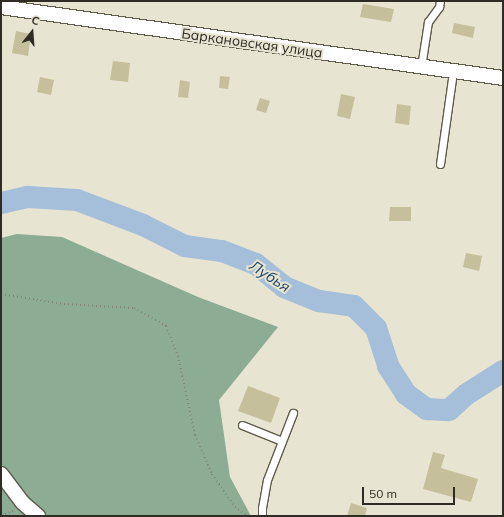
<!DOCTYPE html>
<html>
<head>
<meta charset="utf-8">
<style>
	body { margin:0 }
	#map { position:relative; width:504px; height:517px; overflow:hidden; background:#e7e4d1; font-family:Mulish,sans-serif }
	div>[style] { position:absolute }
	.forest>* { inset:0; background:#8dac94 }
	.river>* { height:22px; margin:-11px; padding:0 11px; transform-origin:11px; border-radius:11px; background:#a5bfda }
	.building>* { inset:0; background:#c6bf9c }
	.path>* { height:2px; margin-top:-1px; transform-origin:0; background:repeating-linear-gradient(90deg,#858376 0 1px,transparent 0 4px) }
	.roads { filter:drop-shadow(1px 0 #5f5c4c) drop-shadow(-1px 0 #5f5c4c) drop-shadow(0 1px #5f5c4c) drop-shadow(0 -1px #5f5c4c) }
	.service>* { height:7px; margin:-3.5px; padding:0 3.5px; transform-origin:3.5px; border-radius:3.5px; background:#fff }
	.minor>* { height:14px; margin:-7px; padding:0 7px; transform-origin:7px; border-radius:7px; background:#fff }
	span { translate:-50% -50%; white-space:nowrap; text-align:center; line-height:1.15; -webkit-text-stroke:4px #e7e4d1; paint-order:stroke }
	.street-label { font-size:14px; color:#2e2c25 }
	.water-label { font-size:15px; color:#1c4469; font-style:italic }
	.frame { position:absolute; inset:0; border:2px solid #2e2c25; pointer-events:none }
	.north { position:absolute; left:12px; top:12px; width:40px; height:40px; -webkit-text-stroke:3px #e7e4d1; paint-order:stroke; rotate:17deg; font-size:11px; font-weight:700; line-height:16px; text-align:center; color:#2e2c25 }
	.north::after { content:''; display:block; margin:auto; width:14px; height:18px; background:#2e2c25; clip-path:polygon(50% 0,100% 100%,50% 72%,0 100%) }
	.scale { position:absolute; left:362px; top:487px; width:93px; height:18px; box-sizing:border-box; border:2px solid #2e2c25; border-top:0; padding-left:5px; font-size:12px; line-height:14px; white-space:nowrap; color:#2e2c25; -webkit-text-stroke:3px #e7e4d1; paint-order:stroke }
</style>
</head>
<body>
<div id="map">
	<div class="forest">
		<i style="clip-path:polygon(17px 234px,62px 237px,198px 297px,278px 327px,219px 400px,230px 477px,251px 516px,1px 516px,1px 238px)"></i>
	</div>
	<div class="river">
		<i style="left:1px;top:203px;width:28px;rotate:-13deg"></i>
		<i style="left:28px;top:197px;width:49px;rotate:3.5deg"></i>
		<i style="left:77px;top:200px;width:71px;rotate:20.7deg"></i>
		<i style="left:143px;top:225px;width:47px;rotate:26.6deg"></i>
		<i style="left:185px;top:246px;width:37px;rotate:8deg"></i>
		<i style="left:222px;top:251px;width:36px;rotate:21deg"></i>
		<i style="left:256px;top:264px;width:36px;rotate:39deg"></i>
		<i style="left:284px;top:287px;width:38px;rotate:22deg"></i>
		<i style="left:319px;top:301px;width:35px;rotate:8deg"></i>
		<i style="left:354px;top:306px;width:31px;rotate:45deg"></i>
		<i style="left:376px;top:328px;width:40px;rotate:72deg"></i>
		<i style="left:388px;top:366px;width:33px;rotate:57deg"></i>
		<i style="left:406px;top:394px;width:26px;rotate:36deg"></i>
		<i style="left:427px;top:409px;width:22px;rotate:3deg"></i>
		<i style="left:449px;top:410px;width:24px;rotate:-42deg"></i>
		<i style="left:467px;top:394px;width:43px;rotate:-32.6deg"></i>
	</div>
	<div class="building">
		<i style="clip-path:polygon(363px 4px,394px 9px,391px 22px,360px 17px)"></i>
		<i style="clip-path:polygon(454px 23px,475px 27px,473px 38px,452px 33px)"></i>
		<i style="clip-path:polygon(16px 31px,31px 34px,28px 56px,12px 53px)"></i>
		<i style="clip-path:polygon(113px 61px,130px 63px,128px 82px,110px 80px)"></i>
		<i style="clip-path:polygon(220px 76px,230px 77px,228px 89px,219px 88px)"></i>
		<i style="clip-path:polygon(40px 77px,54px 80px,51px 95px,37px 92px)"></i>
		<i style="clip-path:polygon(180px 80px,190px 82px,188px 98px,178px 97px)"></i>
		<i style="clip-path:polygon(341px 94px,355px 97px,350px 119px,337px 116px)"></i>
		<i style="clip-path:polygon(260px 98px,270px 101px,266px 113px,256px 110px)"></i>
		<i style="clip-path:polygon(397px 104px,411px 106px,409px 125px,395px 123px)"></i>
		<i style="clip-path:polygon(390px 207px,411px 207px,411px 221px,389px 221px)"></i>
		<i style="clip-path:polygon(466px 253px,482px 256px,479px 271px,463px 267px)"></i>
		<i style="clip-path:polygon(248px 386px,280px 398px,271px 423px,238px 411px)"></i>
		<i style="clip-path:polygon(433px 452px,445px 455px,441px 468px,478px 479px,471px 502px,423px 489px)"></i>
		<i style="clip-path:polygon(351px 503px,367px 508px,365px 516px,347px 516px)"></i>
	</div>
	<div class="path">
		<i style="left:1px;top:294px;width:64px;rotate:9deg"></i>
		<i style="left:64px;top:304px;width:70px;rotate:3.3deg"></i>
		<i style="left:134px;top:308px;width:37px;rotate:29deg"></i>
		<i style="left:166px;top:326px;width:32px;rotate:68deg"></i>
		<i style="left:178px;top:356px;width:81px;rotate:77.9deg"></i>
		<i style="left:195px;top:435px;width:43px;rotate:66.4deg"></i>
		<i style="left:212px;top:474px;width:40px;rotate:55.1deg"></i>
		<i style="left:235px;top:507px;width:16px;rotate:35deg"></i>
		<i style="left:1px;top:515px;width:13px;rotate:-18deg"></i>
	</div>
	<div class="roads">
		<div class="service">
			<i style="left:421px;top:67px;width:46px;rotate:-81.2deg"></i>
			<i style="left:428px;top:22px;width:19px;rotate:-54deg"></i>
			<i style="left:439px;top:7px;width:6px;rotate:-81deg"></i>
			<i style="left:440px;top:164px;width:94px;rotate:-82deg"></i>
			<i style="left:242px;top:425px;width:43px;rotate:21.8deg"></i>
			<i style="left:262px;top:516px;width:8px;rotate:-90deg"></i>
			<i style="left:262px;top:508px;width:28px;rotate:-80deg"></i>
			<i style="left:267px;top:480px;width:72px;rotate:-68.8deg"></i>
		</div>
		<div class="minor">
			<i style="left:1px;top:7px;width:507px;rotate:8.05deg"></i>
			<i style="left:1px;top:474px;width:36px;rotate:53deg"></i>
			<i style="left:23px;top:503px;width:20px;rotate:41deg"></i>
		</div>
	</div>
	<div class="street-label">
		<span style="left:252px;top:43px;rotate:8deg">Баркановская улица</span>
	</div>
	<div class="water-label">
		<span style="left:270px;top:276px;rotate:33deg">Лубья</span>
	</div>
	<div class="frame"></div>
	<div class="north">С</div>
	<div class="scale">50 m</div>
</div>
</body>
</html>
